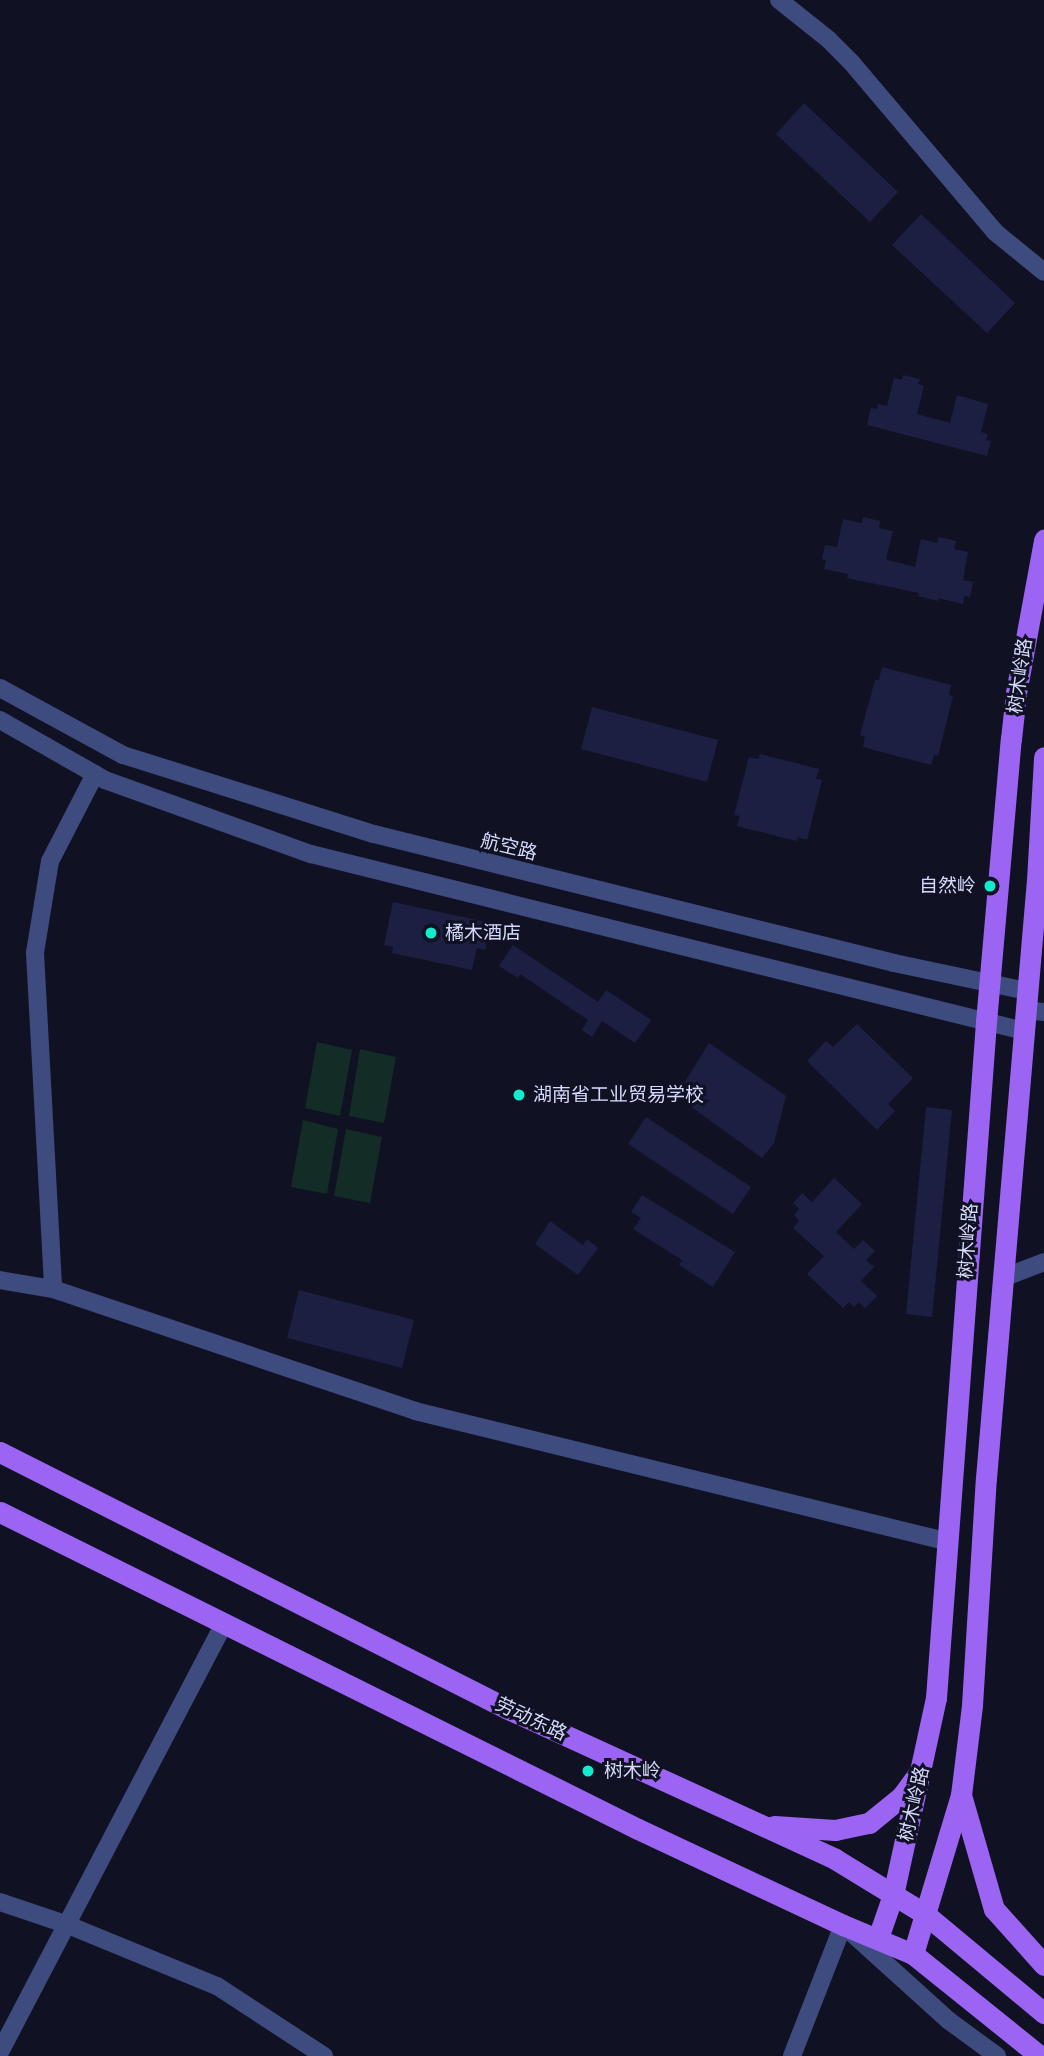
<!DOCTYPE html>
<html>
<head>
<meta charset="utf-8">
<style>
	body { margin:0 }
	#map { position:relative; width:1044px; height:2056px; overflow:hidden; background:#101123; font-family:"Archivo Narrow","Noto Sans SC",sans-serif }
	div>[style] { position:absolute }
	.green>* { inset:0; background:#132c26 }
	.building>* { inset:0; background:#1d1f42 }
	.minor>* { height:18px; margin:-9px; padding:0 9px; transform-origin:9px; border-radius:9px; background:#3e4b7e }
	.major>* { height:21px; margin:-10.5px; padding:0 10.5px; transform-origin:10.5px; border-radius:10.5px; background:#9c64f3 }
	.dots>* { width:19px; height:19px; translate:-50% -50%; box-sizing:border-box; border:4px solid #101123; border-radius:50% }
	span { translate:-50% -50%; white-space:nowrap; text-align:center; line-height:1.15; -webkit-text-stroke:6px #101123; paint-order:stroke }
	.street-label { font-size:19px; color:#d5dafc }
	.poi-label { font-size:19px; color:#d5dafc }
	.right { translate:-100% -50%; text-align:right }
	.left { translate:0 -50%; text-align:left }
</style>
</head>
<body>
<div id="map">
	<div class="green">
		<i style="clip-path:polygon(317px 1042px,352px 1050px,340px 1116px,305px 1108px)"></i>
		<i style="clip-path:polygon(360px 1049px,396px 1057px,384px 1123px,349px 1116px)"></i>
		<i style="clip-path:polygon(303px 1120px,338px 1129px,327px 1194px,291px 1187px)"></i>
		<i style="clip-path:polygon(346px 1129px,382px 1137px,370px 1203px,334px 1196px)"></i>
	</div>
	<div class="building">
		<i style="clip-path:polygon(804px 103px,898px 192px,870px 222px,776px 134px)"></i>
		<i style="clip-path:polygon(921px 214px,1015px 303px,987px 333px,892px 245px)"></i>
		<i style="clip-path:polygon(903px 375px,920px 379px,918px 384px,924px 386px,917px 414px,950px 423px,957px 395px,988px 404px,981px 432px,988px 434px,986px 440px,991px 441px,987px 456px,867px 425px,871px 408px,877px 409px,878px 404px,887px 406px,894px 378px,902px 380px)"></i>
		<i style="clip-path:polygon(863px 517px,880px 521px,879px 528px,893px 531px,886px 559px,891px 561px,915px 567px,921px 539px,937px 543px,938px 537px,956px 541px,954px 549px,968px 552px,963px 580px,973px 582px,970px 597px,964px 596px,963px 604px,938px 598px,938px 601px,918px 596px,919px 593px,847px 578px,848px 574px,824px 569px,826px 560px,822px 559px,825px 545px,837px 547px,843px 519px,862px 523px)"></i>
		<i style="clip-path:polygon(882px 667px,951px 685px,949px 695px,953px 696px,938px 756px,934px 755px,931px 765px,863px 747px,865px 737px,860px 735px,875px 680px,879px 680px)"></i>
		<i style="clip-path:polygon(592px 707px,718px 740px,707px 782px,581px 749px)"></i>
		<i style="clip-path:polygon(760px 754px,819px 769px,816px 779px,822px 780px,807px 840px,798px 837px,796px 841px,737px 826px,740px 816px,734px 815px,749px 757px,758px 759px)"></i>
		<i style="clip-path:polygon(393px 902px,491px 923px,485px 950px,477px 948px,472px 970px,392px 953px,393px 947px,384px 945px)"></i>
		<i style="clip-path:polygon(513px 945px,598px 1002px,606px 990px,651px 1020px,635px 1043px,602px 1021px,592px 1037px,582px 1030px,588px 1020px,520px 974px,518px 978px,499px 966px)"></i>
		<i style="clip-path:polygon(857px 1024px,913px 1078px,888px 1104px,895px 1111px,877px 1130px,807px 1061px,826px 1041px,833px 1047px)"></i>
		<i style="clip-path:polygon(709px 1043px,786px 1096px,774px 1143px,762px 1158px,676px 1096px)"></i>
		<i style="clip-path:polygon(926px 1107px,952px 1110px,932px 1317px,906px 1314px)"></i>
		<i style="clip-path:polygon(646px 1117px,751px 1187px,733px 1214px,628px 1144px)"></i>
		<i style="clip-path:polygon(834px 1178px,862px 1204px,836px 1232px,854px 1249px,863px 1240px,875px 1251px,866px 1260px,874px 1267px,861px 1281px,877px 1296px,865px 1308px,859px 1302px,854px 1307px,849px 1302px,843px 1308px,807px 1274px,824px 1256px,793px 1228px,799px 1221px,794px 1215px,799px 1209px,793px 1203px,802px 1193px,812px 1202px)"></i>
		<i style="clip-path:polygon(642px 1195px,735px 1252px,713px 1287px,679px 1265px,682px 1260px,633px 1229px,641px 1218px,631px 1212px)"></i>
		<i style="clip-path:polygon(550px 1221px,583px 1245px,587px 1239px,598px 1248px,578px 1275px,535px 1244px)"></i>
		<i style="clip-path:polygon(299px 1290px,414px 1320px,402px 1368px,287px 1338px)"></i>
	</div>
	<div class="minor">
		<i style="left:779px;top:0;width:63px;rotate:38.5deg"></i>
		<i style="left:828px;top:39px;width:33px;rotate:45deg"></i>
		<i style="left:851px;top:62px;width:223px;rotate:49.7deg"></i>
		<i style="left:995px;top:232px;width:63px;rotate:39.2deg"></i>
		<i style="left:0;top:688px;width:140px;rotate:28.6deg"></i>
		<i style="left:123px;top:755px;width:263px;rotate:17.5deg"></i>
		<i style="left:374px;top:834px;width:536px;rotate:13.93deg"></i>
		<i style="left:894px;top:963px;width:136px;rotate:11.9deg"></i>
		<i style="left:0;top:720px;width:121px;rotate:29.7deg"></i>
		<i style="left:105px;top:780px;width:219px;rotate:19.8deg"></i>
		<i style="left:311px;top:854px;width:735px;rotate:13.94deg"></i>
		<i style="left:95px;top:774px;width:98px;rotate:117.3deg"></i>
		<i style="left:50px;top:861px;width:93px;rotate:99.3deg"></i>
		<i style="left:35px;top:953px;width:336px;rotate:86.9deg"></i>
		<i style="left:53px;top:1289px;width:382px;rotate:18.6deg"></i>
		<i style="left:415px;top:1411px;width:546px;rotate:13.78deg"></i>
		<i style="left:1025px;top:1010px;width:19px;rotate:6deg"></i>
		<i style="left:1003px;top:1278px;width:44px;rotate:-21.3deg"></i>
		<i style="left:0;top:1280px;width:54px;rotate:9.6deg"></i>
		<i style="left:0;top:1902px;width:72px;rotate:18.7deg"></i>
		<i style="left:68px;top:1925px;width:161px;rotate:22.3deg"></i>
		<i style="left:217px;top:1986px;width:128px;rotate:33.2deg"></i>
		<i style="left:0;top:2052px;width:483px;rotate:-62.4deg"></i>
		<i style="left:792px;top:2056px;width:141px;rotate:-68.7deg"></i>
		<i style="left:843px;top:1925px;width:142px;rotate:42.1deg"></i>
		<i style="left:948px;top:2020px;width:61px;rotate:36.3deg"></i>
	</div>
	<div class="major">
		<i style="left:0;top:1452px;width:569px;rotate:26.84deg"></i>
		<i style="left:508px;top:1709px;width:360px;rotate:24.6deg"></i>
		<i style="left:835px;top:1859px;width:105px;rotate:31.4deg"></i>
		<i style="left:925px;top:1914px;width:155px;rotate:39.8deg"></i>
		<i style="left:0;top:1512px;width:712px;rotate:26.42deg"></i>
		<i style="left:638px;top:1829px;width:226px;rotate:25.1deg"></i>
		<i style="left:843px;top:1925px;width:76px;rotate:22.5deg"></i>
		<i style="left:913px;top:1954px;width:163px;rotate:38.8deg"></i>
		<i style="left:961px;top:1795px;width:119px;rotate:73.9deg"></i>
		<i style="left:994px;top:1909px;width:75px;rotate:48.2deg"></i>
		<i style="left:774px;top:1826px;width:61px;rotate:3.8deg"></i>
		<i style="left:835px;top:1830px;width:35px;rotate:-12deg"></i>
		<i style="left:869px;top:1823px;width:43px;rotate:-39.3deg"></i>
		<i style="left:902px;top:1796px;width:26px;rotate:-54deg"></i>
		<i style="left:878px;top:1938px;width:46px;rotate:-70.8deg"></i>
		<i style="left:893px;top:1895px;width:202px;rotate:-77.7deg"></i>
		<i style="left:936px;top:1698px;width:678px;rotate:-85.77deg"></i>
		<i style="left:986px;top:1022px;width:284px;rotate:-85deg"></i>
		<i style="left:1011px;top:739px;width:46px;rotate:-83.8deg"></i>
		<i style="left:1016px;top:693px;width:156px;rotate:-79.6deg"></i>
		<i style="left:913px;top:1954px;width:166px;rotate:-73.2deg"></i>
		<i style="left:961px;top:1795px;width:91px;rotate:-83deg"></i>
		<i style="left:972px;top:1705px;width:227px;rotate:-86.5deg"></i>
		<i style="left:986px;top:1478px;width:600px;rotate:-85.13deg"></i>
		<i style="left:1037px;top:880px;width:123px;rotate:-86.7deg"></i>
	</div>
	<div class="dots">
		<i style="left:990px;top:886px;background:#12ebcd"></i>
		<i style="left:431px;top:933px;background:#12ebcd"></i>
		<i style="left:519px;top:1095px;background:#12ebcd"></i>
		<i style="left:588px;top:1771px;background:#12ebcd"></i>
	</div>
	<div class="street-label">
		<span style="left:1020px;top:676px;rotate:-82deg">树木岭路</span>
		<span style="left:509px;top:847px;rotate:14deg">航空路</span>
		<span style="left:968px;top:1241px;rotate:-86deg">树木岭路</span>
		<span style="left:531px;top:1719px;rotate:25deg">劳动东路</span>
		<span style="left:914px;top:1804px;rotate:-77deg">树木岭路</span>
	</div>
	<div class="poi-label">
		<span class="right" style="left:976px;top:886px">自然岭</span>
		<span class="left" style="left:445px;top:933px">橘木酒店</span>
		<span class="left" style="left:533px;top:1095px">湖南省工业贸易学校</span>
		<span class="left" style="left:604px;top:1771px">树木岭</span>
	</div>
</div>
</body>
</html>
